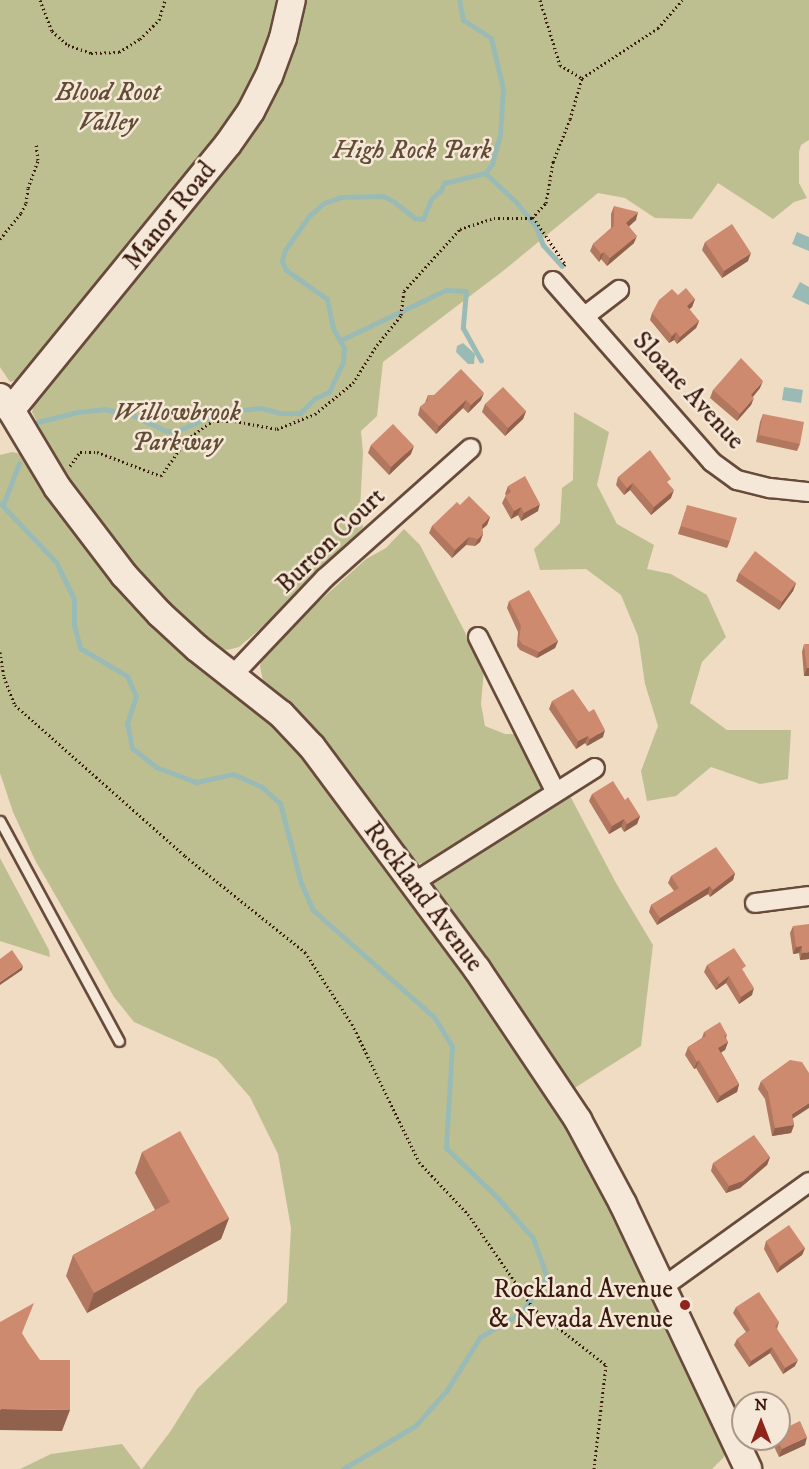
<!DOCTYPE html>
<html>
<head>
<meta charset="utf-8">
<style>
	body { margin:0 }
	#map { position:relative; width:809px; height:1469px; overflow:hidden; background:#efdcc3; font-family:"IM FELL DW Pica",serif }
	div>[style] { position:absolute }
	.green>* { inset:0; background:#bebf90 }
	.water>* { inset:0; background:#9abbb5 }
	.stream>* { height:5px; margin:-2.5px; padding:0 2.5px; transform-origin:2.5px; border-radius:2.5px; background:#9abbb5 }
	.path>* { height:3px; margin-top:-1.5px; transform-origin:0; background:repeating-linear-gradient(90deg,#3b1a0e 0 1.5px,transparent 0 4.5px) }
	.roads { filter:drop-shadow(2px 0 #684a3b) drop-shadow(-2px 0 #684a3b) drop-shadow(0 2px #684a3b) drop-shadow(0 -2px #684a3b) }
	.lane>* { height:9px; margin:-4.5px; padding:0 4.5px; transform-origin:4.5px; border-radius:4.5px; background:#f5e8d8 }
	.street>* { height:18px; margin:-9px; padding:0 9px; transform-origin:9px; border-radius:9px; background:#f5e8d8 }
	.secondary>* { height:26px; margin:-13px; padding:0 13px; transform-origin:13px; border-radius:13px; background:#f5e8d8 }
	.wall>* { inset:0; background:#b1775f }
	.shaded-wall>* { inset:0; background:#90614d }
	.building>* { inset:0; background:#ce8a6e }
	.dots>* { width:16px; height:16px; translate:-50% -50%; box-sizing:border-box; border:3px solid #f5e8d8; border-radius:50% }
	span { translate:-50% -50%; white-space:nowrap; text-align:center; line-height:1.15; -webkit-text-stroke:5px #f5e8d8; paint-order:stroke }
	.park-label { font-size:26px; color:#624c35; font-style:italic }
	.street-label { font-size:26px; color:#3b1a0e }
	.poi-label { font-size:26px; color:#3b1a0e }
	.right { translate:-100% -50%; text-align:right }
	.north { position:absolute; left:731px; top:1391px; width:60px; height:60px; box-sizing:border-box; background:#f5e8d8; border:2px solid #ab9687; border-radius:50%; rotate:0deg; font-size:16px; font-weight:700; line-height:24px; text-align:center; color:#3b1a0e }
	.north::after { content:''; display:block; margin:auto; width:21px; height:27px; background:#8f2418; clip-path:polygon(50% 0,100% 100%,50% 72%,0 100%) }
</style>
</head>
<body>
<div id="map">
	<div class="green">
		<i style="clip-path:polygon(0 0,280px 0,264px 63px,249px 100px,24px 378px,10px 382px,0 367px)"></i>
		<i style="clip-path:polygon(303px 0,809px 0,809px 140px,801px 145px,799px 152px,799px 183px,807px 198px,794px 202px,773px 219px,718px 183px,692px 219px,655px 218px,625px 198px,598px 193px,503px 271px,383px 362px,377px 416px,361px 431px,363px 453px,360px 510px,363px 528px,259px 630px,239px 647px,227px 650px,217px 647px,157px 597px,86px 507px,56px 460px,32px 412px,35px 400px,183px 220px,266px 108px)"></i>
		<i style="clip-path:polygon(574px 412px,609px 432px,597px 485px,617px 524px,654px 545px,647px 569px,671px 574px,707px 595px,726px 637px,702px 662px,690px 703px,727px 730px,791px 730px,788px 779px,760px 784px,711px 767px,676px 796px,647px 801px,641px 771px,658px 726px,645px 684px,638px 636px,621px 595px,586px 569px,540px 570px,534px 549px,560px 523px,562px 488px,573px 480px)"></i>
		<i style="clip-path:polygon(12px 452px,21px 454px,29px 461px,82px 542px,129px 604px,194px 665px,275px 726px,302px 753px,376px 858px,467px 976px,574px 1142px,623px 1235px,725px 1444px,724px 1457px,712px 1469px,142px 1469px,170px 1432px,197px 1389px,287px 1302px,291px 1228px,278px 1154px,250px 1097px,217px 1059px,134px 1022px,114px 997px,35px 860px,13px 812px,0 773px,0 455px)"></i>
		<i style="clip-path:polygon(404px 529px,420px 545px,484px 669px,481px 704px,485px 726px,505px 734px,523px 734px,544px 786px,538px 794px,424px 863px,417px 864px,370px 813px,333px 752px,308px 721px,263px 681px,260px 666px,262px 658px,272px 644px,366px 559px,386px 548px)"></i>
		<i style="clip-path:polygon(568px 792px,616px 883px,653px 945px,641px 1046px,573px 1089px,431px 886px,453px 865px)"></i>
		<i style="clip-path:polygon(0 858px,49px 950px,50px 957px,0 941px)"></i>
		<i style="clip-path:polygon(122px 1444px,141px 1469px,20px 1469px,51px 1454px)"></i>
	</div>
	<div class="water">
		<i style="clip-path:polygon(797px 232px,809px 237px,809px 251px,792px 244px)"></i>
		<i style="clip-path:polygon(800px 282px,809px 287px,809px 305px,792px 297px)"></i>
		<i style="clip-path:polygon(463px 343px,475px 354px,474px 364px,468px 364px,456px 352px,457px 346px)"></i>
		<i style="clip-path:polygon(784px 387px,803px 390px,801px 403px,782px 400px)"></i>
	</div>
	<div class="stream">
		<i style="left:485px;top:173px;width:42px;rotate:43.1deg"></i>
		<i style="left:516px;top:202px;width:32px;rotate:51deg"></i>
		<i style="left:536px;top:227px;width:19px;rotate:69deg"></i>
		<i style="left:543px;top:245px;width:28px;rotate:48deg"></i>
		<i style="left:341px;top:340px;width:116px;rotate:-25.5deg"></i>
		<i style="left:446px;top:290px;width:20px;rotate:3deg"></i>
		<i style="left:466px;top:291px;width:37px;rotate:95deg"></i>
		<i style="left:463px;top:328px;width:37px;rotate:61deg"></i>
		<i style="left:38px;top:422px;width:40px;rotate:-14.4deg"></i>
		<i style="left:77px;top:412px;width:27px;rotate:-6deg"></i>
		<i style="left:104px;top:409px;width:29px;rotate:12deg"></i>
		<i style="left:132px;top:415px;width:38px;rotate:25deg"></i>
		<i style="left:166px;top:431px;width:11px"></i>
		<i style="left:177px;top:431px;width:48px;rotate:-23.4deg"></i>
		<i style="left:221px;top:412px;width:40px;rotate:-5.7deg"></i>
		<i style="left:261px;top:408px;width:20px;rotate:15deg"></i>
		<i style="left:280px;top:413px;width:20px"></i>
		<i style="left:300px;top:413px;width:21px;rotate:-45deg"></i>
		<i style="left:315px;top:398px;width:15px;rotate:-23deg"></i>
		<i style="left:329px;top:392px;width:33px;rotate:-65deg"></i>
		<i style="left:343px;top:362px;width:14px;rotate:-86deg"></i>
		<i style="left:344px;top:348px;width:23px;rotate:-119deg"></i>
		<i style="left:333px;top:328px;width:30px;rotate:-102deg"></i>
		<i style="left:327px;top:299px;width:50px;rotate:-144.7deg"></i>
		<i style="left:286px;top:270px;width:10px;rotate:-114deg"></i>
		<i style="left:282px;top:261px;width:11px;rotate:-75deg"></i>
		<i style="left:285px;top:250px;width:42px;rotate:-54.8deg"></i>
		<i style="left:309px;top:216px;width:20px;rotate:-41deg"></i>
		<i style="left:324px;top:203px;width:18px;rotate:-19deg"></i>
		<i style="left:341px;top:197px;width:42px;rotate:-1.4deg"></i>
		<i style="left:383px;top:196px;width:11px;rotate:27deg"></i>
		<i style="left:393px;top:201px;width:28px;rotate:38deg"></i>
		<i style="left:415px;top:218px;width:8px;rotate:7deg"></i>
		<i style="left:423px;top:219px;width:22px;rotate:-68deg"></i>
		<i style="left:431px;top:199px;width:13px;rotate:-42deg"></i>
		<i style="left:441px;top:190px;width:8px;rotate:-67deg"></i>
		<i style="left:444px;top:183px;width:42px;rotate:-13.7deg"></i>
		<i style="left:485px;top:173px;width:11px;rotate:-52deg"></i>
		<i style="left:492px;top:164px;width:30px;rotate:-75deg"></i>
		<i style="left:500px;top:135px;width:46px;rotate:-86.3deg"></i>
		<i style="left:503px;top:89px;width:52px;rotate:-103.2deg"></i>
		<i style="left:491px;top:38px;width:33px;rotate:-147deg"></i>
		<i style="left:463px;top:20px;width:20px;rotate:-101deg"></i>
		<i style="left:0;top:503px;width:81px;rotate:46.5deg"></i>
		<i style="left:56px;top:562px;width:41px;rotate:64.1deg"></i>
		<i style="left:74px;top:599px;width:26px;rotate:90deg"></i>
		<i style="left:74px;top:625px;width:24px;rotate:75deg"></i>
		<i style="left:80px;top:648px;width:55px;rotate:30.8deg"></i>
		<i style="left:127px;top:676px;width:22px;rotate:66deg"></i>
		<i style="left:136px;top:696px;width:28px;rotate:108deg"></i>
		<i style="left:127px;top:723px;width:25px;rotate:79deg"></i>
		<i style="left:132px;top:748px;width:31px;rotate:38deg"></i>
		<i style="left:156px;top:767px;width:43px;rotate:20.6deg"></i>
		<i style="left:196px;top:782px;width:38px;rotate:-12deg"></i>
		<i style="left:233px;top:774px;width:32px;rotate:24deg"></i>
		<i style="left:262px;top:787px;width:24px;rotate:42deg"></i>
		<i style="left:280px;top:803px;width:83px;rotate:75.3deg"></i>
		<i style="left:301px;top:883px;width:30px;rotate:66deg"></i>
		<i style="left:313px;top:910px;width:162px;rotate:41.5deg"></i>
		<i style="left:434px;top:1017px;width:34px;rotate:58deg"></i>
		<i style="left:452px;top:1046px;width:102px;rotate:93.4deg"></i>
		<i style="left:446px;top:1148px;width:66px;rotate:43.8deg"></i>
		<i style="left:494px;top:1194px;width:59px;rotate:48.4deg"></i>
		<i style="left:533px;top:1238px;width:41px;rotate:70.3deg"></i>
		<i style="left:547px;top:1277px;width:44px;rotate:125.8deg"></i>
		<i style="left:521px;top:1313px;width:48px;rotate:149.7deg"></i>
		<i style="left:480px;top:1337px;width:62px;rotate:121.9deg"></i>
		<i style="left:447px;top:1390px;width:48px;rotate:131.6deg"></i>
		<i style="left:415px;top:1426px;width:84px;rotate:149.2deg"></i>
		<i style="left:3px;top:505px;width:45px;rotate:-69.1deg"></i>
	</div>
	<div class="path">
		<i style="left:40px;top:0;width:33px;rotate:69deg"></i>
		<i style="left:52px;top:31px;width:21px;rotate:41deg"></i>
		<i style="left:68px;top:45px;width:24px;rotate:19deg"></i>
		<i style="left:91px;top:53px;width:28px;rotate:-2deg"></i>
		<i style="left:119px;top:52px;width:25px;rotate:-32deg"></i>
		<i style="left:140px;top:39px;width:27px;rotate:-45deg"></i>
		<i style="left:159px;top:20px;width:21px;rotate:-73deg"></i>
		<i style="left:540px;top:0;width:68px;rotate:72.9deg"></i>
		<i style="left:560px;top:65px;width:26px;rotate:31deg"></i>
		<i style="left:582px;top:78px;width:91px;rotate:-33.3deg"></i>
		<i style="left:658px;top:28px;width:37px;rotate:-49deg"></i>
		<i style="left:533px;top:217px;width:57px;rotate:55.8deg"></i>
		<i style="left:565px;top:264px;width:4px;rotate:124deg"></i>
		<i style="left:0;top:239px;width:33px;rotate:-51deg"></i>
		<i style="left:21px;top:213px;width:11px;rotate:-63deg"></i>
		<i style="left:26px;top:203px;width:15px;rotate:-82deg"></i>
		<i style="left:28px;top:188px;width:30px;rotate:-70deg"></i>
		<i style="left:38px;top:160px;width:16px;rotate:-97deg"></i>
		<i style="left:70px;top:466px;width:17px;rotate:-54deg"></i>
		<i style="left:80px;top:452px;width:17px"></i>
		<i style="left:97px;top:452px;width:68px;rotate:20.6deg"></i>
		<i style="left:161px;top:476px;width:45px;rotate:-54.9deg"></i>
		<i style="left:187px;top:439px;width:32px;rotate:-35deg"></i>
		<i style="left:213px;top:421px;width:22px"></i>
		<i style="left:235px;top:421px;width:43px;rotate:10.8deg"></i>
		<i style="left:277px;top:429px;width:41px;rotate:-21.5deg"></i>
		<i style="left:315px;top:414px;width:49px;rotate:-39.2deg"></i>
		<i style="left:353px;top:383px;width:45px;rotate:-57.7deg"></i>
		<i style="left:377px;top:345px;width:38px;rotate:-51deg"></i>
		<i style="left:401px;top:315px;width:24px;rotate:-83deg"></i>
		<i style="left:404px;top:291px;width:84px;rotate:-47.9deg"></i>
		<i style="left:460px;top:229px;width:36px;rotate:-18deg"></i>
		<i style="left:494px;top:218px;width:38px"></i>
		<i style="left:532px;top:218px;width:21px;rotate:-47deg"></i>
		<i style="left:546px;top:203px;width:42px;rotate:-80.3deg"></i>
		<i style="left:553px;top:162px;width:46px;rotate:-68.4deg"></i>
		<i style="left:570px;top:119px;width:43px;rotate:-73.7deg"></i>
		<i style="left:0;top:652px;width:25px;rotate:81deg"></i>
		<i style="left:4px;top:677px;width:30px;rotate:69deg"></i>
		<i style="left:15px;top:705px;width:227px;rotate:41.6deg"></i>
		<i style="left:185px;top:856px;width:154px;rotate:38.7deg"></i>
		<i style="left:305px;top:952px;width:86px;rotate:56.9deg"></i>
		<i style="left:352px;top:1024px;width:153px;rotate:64.1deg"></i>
		<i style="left:419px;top:1162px;width:71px;rotate:46.7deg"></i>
		<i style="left:468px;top:1214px;width:114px;rotate:55.3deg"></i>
		<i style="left:533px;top:1308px;width:93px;rotate:38deg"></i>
		<i style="left:606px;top:1365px;width:105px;rotate:96.6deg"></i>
	</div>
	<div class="roads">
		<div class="lane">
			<i style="left:0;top:821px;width:250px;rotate:61.6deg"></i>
		</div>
		<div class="street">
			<i style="left:553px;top:281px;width:241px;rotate:48.7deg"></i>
			<i style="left:712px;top:462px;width:31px;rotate:36deg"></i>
			<i style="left:737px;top:480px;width:34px;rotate:14deg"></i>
			<i style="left:770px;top:488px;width:39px;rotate:6deg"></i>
			<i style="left:585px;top:316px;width:43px;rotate:-37.4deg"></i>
			<i style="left:478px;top:637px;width:172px;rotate:63.4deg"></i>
			<i style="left:232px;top:676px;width:135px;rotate:-46.5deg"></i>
			<i style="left:325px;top:578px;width:195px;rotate:-41.7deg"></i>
			<i style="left:413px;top:883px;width:215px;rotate:-32.3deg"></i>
			<i style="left:755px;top:903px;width:54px;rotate:-7.4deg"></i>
			<i style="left:663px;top:1287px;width:180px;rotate:-35.7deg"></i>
		</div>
		<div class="secondary">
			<i style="left:0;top:397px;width:17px;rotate:50deg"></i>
			<i style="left:11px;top:410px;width:90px;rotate:59.1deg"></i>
			<i style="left:57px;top:487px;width:111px;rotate:52.7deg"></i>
			<i style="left:124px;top:575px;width:53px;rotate:47.3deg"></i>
			<i style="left:160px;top:614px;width:50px;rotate:42.6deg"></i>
			<i style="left:197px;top:648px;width:107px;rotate:38.2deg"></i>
			<i style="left:281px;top:714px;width:45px;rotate:46.8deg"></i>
			<i style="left:312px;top:747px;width:277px;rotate:53.4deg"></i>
			<i style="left:477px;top:969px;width:182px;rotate:56.2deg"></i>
			<i style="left:578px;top:1120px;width:95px;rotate:61.8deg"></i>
			<i style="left:623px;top:1204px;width:293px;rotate:64.7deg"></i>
			<i style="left:11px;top:410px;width:343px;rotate:-50.8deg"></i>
			<i style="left:228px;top:144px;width:40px;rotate:-55.1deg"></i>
			<i style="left:251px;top:111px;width:39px;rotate:-63deg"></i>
			<i style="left:269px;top:76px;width:40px;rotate:-69.8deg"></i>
			<i style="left:283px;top:38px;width:39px;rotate:-77deg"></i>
		</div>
	</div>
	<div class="wall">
		<i style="clip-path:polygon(614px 206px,636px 220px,629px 226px,634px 243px,607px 266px,601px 259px,599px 262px,590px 251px,593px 244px,611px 228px,611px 214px)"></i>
		<i style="clip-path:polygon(705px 242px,748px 261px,722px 278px,702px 250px)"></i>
		<i style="clip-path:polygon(678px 295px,695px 299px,692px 307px,689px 309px,699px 321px,696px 328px,677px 344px,674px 340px,669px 343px,650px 320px,652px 313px)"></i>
		<i style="clip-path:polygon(760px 388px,753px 397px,751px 405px,737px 421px,710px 398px,713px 390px)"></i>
		<i style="clip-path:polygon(428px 395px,434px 395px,481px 400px,468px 413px,463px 408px,436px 434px,418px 415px,420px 407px,425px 403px)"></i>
		<i style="clip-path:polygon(485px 404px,526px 411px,523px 419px,505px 436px,482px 412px)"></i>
		<i style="clip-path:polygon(763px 414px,800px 444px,797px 451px,756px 442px,760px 422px)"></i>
		<i style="clip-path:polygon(371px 445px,411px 454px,389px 475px,368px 453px)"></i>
		<i style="clip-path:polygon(618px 477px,669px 484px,671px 498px,651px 515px,630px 490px,624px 495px,616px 485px)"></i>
		<i style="clip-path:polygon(508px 486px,538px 511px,521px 521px,518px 515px,511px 519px,502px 503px,506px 495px,505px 494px)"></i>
		<i style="clip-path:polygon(460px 505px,490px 517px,487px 525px,482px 529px,483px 534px,480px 542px,475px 546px,466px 545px,452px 558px,429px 533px,432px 526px)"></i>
		<i style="clip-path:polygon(685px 512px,730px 541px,727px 548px,678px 534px)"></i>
		<i style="clip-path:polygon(739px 573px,796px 583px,793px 591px,779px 610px,736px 581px)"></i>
		<i style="clip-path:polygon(509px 601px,558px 641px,555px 648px,537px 658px,520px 650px,517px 646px,518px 632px,507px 608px)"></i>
		<i style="clip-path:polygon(804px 644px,809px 676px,804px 676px,802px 652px)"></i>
		<i style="clip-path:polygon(552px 701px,603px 737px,587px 746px,585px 743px,576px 749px,549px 709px)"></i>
		<i style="clip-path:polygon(592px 794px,640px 816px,637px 824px,624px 832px,621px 827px,609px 834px,589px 801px)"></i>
		<i style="clip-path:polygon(735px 873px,733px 880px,710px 897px,708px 894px,657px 925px,649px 912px,651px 905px,674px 891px,668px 883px,671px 876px)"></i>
		<i style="clip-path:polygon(793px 926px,809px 959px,800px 960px,799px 953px,793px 954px,790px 933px)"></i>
		<i style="clip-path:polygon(707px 965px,744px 972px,752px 995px,739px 1004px,726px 983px,716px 990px,704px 972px)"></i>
		<i style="clip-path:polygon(704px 1032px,727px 1035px,726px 1038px,728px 1042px,725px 1050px,721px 1052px,739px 1084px,737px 1092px,717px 1103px,696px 1068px,694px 1069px,685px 1055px,688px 1047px,702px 1038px)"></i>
		<i style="clip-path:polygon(761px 1081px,793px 1119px,794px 1125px,791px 1133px,772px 1136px,765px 1099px,758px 1089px)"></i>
		<i style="clip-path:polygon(142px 1152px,229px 1218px,221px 1239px,87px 1313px,66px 1276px,73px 1255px,155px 1210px,135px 1173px)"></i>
		<i style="clip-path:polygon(770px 1157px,767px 1165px,740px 1188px,726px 1193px,711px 1171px,713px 1163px)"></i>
		<i style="clip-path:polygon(766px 1241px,805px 1248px,802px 1255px,777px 1273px,764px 1249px)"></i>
		<i style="clip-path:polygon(736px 1307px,779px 1322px,777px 1329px,795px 1366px,783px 1374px,770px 1353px,749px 1367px,734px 1345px,737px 1339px,746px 1332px,733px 1313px)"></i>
		<i style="clip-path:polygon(772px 1439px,779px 1439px,805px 1445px,779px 1457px,771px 1440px)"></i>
	</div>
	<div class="shaded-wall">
		<i style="clip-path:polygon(638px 212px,636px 220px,624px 231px,626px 223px)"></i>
		<i style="clip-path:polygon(637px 236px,634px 243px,607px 266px,610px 258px)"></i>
		<i style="clip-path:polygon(604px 252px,601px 259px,599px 262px,601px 254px)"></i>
		<i style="clip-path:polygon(751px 253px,748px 261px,722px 278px,724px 271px)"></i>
		<i style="clip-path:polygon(695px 299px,692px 307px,684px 314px,687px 306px)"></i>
		<i style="clip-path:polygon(699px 321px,696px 328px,677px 344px,680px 337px)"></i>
		<i style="clip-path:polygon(676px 332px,674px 340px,669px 343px,672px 336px)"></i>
		<i style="clip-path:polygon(763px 381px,760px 388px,748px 402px,751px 395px)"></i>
		<i style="clip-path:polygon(484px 393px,481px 400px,468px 413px,471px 405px)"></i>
		<i style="clip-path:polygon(754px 398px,751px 405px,737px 421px,740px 414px)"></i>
		<i style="clip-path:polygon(466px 400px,463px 408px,436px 434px,439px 426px)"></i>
		<i style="clip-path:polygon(526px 411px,523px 419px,505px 436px,508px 428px)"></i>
		<i style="clip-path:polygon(414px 446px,411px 454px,389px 475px,391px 467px)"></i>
		<i style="clip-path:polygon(633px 483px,630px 490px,624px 495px,627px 488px)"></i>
		<i style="clip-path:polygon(674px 490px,671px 498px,651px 515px,654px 507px)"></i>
		<i style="clip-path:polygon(540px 504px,538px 511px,521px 521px,524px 513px)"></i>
		<i style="clip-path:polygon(521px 507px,518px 515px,511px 519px,514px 511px)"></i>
		<i style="clip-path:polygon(490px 517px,487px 525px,479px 532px,482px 525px)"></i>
		<i style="clip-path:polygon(483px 534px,480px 542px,475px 546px,478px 539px)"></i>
		<i style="clip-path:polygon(469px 537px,466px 545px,452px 558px,455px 550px)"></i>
		<i style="clip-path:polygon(796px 583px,793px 591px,779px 610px,782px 602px)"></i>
		<i style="clip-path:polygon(558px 641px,555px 648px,537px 658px,539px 652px)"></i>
		<i style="clip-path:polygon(807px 668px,809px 668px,809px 676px,804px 676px)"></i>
		<i style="clip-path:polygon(605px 730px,603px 737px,587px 746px,590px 739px)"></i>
		<i style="clip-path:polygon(588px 736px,585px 743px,576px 749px,578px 741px)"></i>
		<i style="clip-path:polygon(640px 816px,637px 824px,624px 832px,627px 824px)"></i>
		<i style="clip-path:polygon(624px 819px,621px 827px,609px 834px,612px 826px)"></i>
		<i style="clip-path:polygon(735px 873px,733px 880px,710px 897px,713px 890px)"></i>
		<i style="clip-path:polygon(710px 886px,708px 894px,657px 925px,660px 918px)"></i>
		<i style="clip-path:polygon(802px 946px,799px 953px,793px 954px,796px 947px)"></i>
		<i style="clip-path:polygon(809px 952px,809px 959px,800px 960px,802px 953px)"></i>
		<i style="clip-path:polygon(23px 966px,22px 970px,0 985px,0 982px)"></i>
		<i style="clip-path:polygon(729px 976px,726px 983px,716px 990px,719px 984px)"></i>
		<i style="clip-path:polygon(754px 988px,752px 995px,739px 1004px,741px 997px)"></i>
		<i style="clip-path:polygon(728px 1042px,725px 1050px,716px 1056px,718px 1048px)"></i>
		<i style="clip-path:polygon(699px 1060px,696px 1068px,694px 1069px,697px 1062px)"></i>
		<i style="clip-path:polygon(739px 1084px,737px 1092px,717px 1103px,720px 1096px)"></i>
		<i style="clip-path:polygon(809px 1103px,809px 1108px,789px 1121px,792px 1114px)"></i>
		<i style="clip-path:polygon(794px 1125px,791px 1133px,772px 1136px,775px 1128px)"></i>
		<i style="clip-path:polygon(770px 1157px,767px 1165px,740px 1188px,726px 1193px,729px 1186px)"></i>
		<i style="clip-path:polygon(229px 1218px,221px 1239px,87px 1313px,94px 1293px)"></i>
		<i style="clip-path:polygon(805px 1248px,802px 1255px,777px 1273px,780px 1266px)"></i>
		<i style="clip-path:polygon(772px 1347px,770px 1353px,749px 1367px,751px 1361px)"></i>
		<i style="clip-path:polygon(798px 1360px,795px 1366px,783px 1374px,785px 1368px)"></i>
		<i style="clip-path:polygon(1px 1409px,70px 1410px,62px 1431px,0 1430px,0 1410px)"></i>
		<i style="clip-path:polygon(807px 1437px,805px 1445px,779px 1457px,782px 1449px)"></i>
	</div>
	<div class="building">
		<i style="clip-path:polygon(614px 206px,638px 212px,626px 223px,637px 236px,610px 258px,604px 252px,601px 254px,593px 244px,614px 226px)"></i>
		<i style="clip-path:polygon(732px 224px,751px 253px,724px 271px,705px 242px)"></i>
		<i style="clip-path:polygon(686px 288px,695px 299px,687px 306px,699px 321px,680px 337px,676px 332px,672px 336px,652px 313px,659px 300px,672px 289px,678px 295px)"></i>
		<i style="clip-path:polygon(741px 358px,763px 381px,751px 395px,754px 398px,740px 414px,713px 390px)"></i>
		<i style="clip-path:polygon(461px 369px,484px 393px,471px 405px,466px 400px,439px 426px,420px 407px,428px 400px,428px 395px,434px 395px)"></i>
		<i style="clip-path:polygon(503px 387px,526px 411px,508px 428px,485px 404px)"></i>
		<i style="clip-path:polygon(763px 414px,804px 422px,800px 444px,759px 435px)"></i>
		<i style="clip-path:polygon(393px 424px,414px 446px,391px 467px,371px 445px)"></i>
		<i style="clip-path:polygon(650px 450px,671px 479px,667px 482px,674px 490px,654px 507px,633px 483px,627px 488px,618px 477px)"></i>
		<i style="clip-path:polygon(525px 476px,540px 504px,524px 513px,521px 507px,514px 511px,505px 496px,511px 492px,508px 486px)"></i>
		<i style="clip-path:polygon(469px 496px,490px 517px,482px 525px,483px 534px,478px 539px,469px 537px,455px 550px,432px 526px,457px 502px,460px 505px)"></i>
		<i style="clip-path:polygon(687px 505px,737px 518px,730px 541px,681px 526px)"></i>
		<i style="clip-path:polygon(755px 551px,796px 583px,782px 602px,739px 573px)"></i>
		<i style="clip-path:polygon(529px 590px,558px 641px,539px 652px,522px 644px,519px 639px,521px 626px,509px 601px)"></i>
		<i style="clip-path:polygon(804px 644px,809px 644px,809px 668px,807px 668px)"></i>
		<i style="clip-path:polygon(573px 689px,589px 712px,594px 709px,605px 730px,590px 739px,588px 736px,578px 741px,552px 701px)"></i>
		<i style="clip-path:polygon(613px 781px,625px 800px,628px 797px,640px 816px,627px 824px,624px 819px,612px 826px,592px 794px)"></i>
		<i style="clip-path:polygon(716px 847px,735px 873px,713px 890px,710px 886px,660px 918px,651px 905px,679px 888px,671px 876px)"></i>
		<i style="clip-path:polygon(809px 924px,809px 952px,802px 953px,802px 946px,796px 947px,793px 926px)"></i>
		<i style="clip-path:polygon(734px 948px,746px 966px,742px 969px,754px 988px,741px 997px,729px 976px,719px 984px,707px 965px)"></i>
		<i style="clip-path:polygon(12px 950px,23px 966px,0 982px,0 959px)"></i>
		<i style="clip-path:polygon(720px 1022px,727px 1035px,724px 1036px,728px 1042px,718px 1048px,739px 1084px,720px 1096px,699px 1060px,697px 1062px,688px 1047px,706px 1036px,704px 1032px)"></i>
		<i style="clip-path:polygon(790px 1060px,802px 1062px,809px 1073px,809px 1103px,792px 1114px,794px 1125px,775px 1128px,768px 1092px,761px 1081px)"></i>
		<i style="clip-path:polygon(180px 1131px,229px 1218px,94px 1293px,73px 1255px,170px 1202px,142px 1152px)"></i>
		<i style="clip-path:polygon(754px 1135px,770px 1157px,743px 1181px,729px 1186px,713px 1163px)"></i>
		<i style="clip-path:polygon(789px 1225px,805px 1248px,780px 1266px,766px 1241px)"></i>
		<i style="clip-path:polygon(759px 1292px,779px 1322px,775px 1326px,798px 1360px,785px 1368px,772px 1347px,751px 1361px,737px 1339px,750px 1330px,736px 1307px)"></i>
		<i style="clip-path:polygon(34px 1303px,22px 1333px,28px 1343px,40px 1360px,70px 1360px,70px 1410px,1px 1409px,0 1410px,0 1322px)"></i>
		<i style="clip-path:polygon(800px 1421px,807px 1437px,782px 1449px,777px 1439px,779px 1439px,779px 1431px)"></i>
	</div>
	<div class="dots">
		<i style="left:685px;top:1305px;background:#8f2418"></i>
	</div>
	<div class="park-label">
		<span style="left:108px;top:108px">Blood Root<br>Valley</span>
		<span style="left:412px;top:151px">High Rock Park</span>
		<span style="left:177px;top:428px">Willowbrook<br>Parkway</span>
	</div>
	<div class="street-label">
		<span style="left:170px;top:216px;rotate:-51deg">Manor Road</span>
		<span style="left:688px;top:391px;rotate:47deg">Sloane Avenue</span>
		<span style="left:331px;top:541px;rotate:-44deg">Burton Court</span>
		<span style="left:423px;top:897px;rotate:53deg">Rockland Avenue</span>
	</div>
	<div class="poi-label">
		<span class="right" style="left:673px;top:1305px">Rockland Avenue<br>&amp; Nevada Avenue</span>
	</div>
	<div class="north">N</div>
</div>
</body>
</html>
